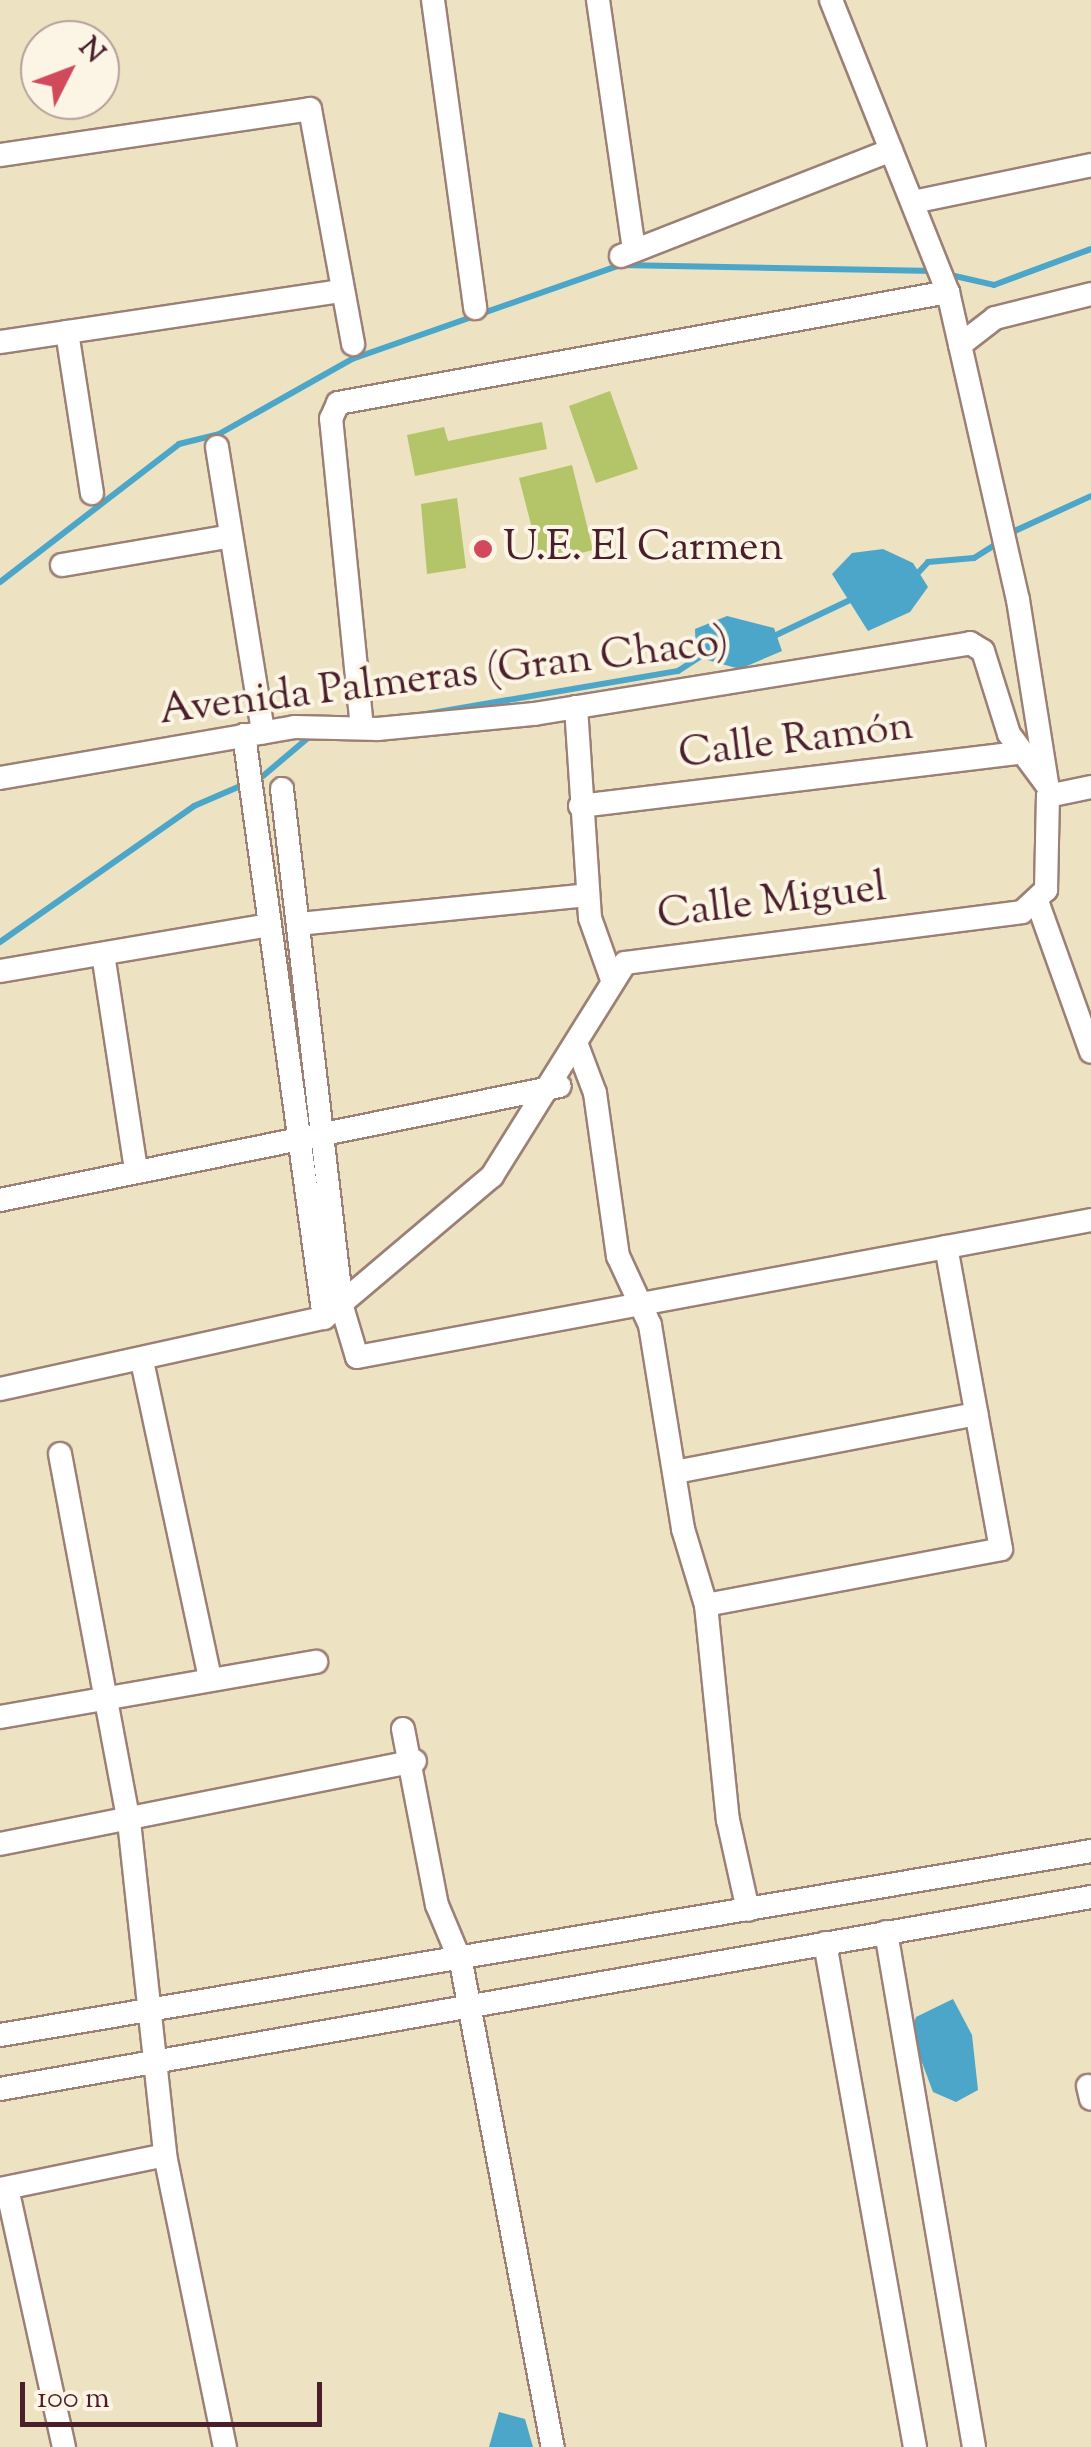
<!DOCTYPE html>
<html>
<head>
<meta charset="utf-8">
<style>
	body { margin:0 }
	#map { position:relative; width:1091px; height:2447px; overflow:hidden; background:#ede2c1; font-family:"Sorts Mill Goudy",serif }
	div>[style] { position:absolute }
	.green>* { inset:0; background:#b4c569 }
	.water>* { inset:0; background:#4ba6c9 }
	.stream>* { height:6px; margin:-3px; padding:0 3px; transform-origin:3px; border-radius:3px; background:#4ba6c9 }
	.roads { filter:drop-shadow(2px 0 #9c8076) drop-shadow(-2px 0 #9c8076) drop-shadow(0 2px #9c8076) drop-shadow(0 -2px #9c8076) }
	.minor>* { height:22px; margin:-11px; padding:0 11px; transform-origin:11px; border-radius:11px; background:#fff }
	.dots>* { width:28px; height:28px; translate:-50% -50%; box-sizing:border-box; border:5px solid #fcf5e5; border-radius:50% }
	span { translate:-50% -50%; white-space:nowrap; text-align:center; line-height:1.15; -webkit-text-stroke:8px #fcf5e5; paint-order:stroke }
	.poi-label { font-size:42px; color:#4a1f2b }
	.left { translate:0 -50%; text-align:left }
	.street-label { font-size:42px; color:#4a1f2b }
	.north { position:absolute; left:20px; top:20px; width:100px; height:100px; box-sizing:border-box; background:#fcf5e5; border:2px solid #b59f9b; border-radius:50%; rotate:48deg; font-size:28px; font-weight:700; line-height:40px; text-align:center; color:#4a1f2b }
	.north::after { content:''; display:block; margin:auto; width:35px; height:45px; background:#d1495b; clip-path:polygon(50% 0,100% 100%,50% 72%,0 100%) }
	.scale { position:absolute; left:20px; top:2382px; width:302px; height:45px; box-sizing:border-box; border:5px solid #4a1f2b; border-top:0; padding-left:12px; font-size:30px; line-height:35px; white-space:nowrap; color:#4a1f2b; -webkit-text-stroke:8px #fcf5e5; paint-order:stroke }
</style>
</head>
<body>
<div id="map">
	<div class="green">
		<i style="clip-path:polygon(610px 391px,638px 469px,596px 483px,569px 406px)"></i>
		<i style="clip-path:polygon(542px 422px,547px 449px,415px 476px,407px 435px,444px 427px,448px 441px)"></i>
		<i style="clip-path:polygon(572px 465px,593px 550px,541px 563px,519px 478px)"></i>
		<i style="clip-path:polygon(457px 498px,466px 568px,427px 574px,421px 504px)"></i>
	</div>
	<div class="water">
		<i style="clip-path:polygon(883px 549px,913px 563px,928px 587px,910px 612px,868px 631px,832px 574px,852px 553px)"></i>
		<i style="clip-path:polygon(727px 616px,774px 628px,782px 651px,740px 669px,696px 657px,695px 629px)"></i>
		<i style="clip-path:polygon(953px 1999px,972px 2035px,978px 2090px,956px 2102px,933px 2092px,911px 2033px,916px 2017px)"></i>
		<i style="clip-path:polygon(499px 2412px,525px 2419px,533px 2447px,489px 2447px)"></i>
	</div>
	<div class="stream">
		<i style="left:946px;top:274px;width:49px;rotate:12.9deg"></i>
		<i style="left:994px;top:285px;width:103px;rotate:-20.4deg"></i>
		<i style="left:1008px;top:534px;width:91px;rotate:-24.6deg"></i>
		<i style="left:917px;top:574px;width:16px;rotate:-47deg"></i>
		<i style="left:928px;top:562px;width:46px;rotate:-5deg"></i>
		<i style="left:974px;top:558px;width:28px;rotate:-32deg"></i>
		<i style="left:0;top:582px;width:226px;rotate:-37.6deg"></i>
		<i style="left:179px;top:444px;width:41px;rotate:-14deg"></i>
		<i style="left:219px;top:434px;width:153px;rotate:-29.4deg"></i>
		<i style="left:352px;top:359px;width:284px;rotate:-19.3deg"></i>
		<i style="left:620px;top:265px;width:314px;rotate:1.1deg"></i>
		<i style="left:772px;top:637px;width:91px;rotate:-25.4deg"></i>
		<i style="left:426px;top:714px;width:256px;rotate:-9.7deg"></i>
		<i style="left:678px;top:671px;width:30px;rotate:-33deg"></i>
		<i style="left:263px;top:776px;width:60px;rotate:-40.3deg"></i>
		<i style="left:0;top:942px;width:237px;rotate:-35deg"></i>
		<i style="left:194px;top:806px;width:48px;rotate:-23.4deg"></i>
	</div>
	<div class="roads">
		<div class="minor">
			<i style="left:433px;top:0;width:311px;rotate:82.2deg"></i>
			<i style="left:598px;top:0;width:253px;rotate:81.8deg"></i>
			<i style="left:831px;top:0;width:315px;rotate:68.2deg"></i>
			<i style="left:948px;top:292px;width:316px;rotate:77.2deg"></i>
			<i style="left:1018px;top:600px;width:185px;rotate:81deg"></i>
			<i style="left:0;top:155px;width:313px;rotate:-8.4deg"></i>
			<i style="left:310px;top:109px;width:239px;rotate:79.6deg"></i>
			<i style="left:913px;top:202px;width:182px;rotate:-11.7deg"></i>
			<i style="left:621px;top:256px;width:290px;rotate:-21.4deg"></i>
			<i style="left:67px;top:332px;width:163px;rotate:81.2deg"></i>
			<i style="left:0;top:342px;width:346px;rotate:-8.5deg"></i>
			<i style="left:960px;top:345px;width:44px;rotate:-37.6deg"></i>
			<i style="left:995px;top:318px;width:99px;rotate:-14deg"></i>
			<i style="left:217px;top:447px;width:289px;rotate:80.8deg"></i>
			<i style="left:62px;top:565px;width:171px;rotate:-9.7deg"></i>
			<i style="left:576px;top:707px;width:211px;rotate:86.2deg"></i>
			<i style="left:590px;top:918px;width:63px;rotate:70.4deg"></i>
			<i style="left:362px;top:728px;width:311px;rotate:-95.7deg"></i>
			<i style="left:331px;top:419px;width:17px;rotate:-66deg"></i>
			<i style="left:338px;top:403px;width:620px;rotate:-10.31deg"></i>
			<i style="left:244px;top:735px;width:588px;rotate:82.19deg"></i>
			<i style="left:0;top:778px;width:298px;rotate:-9.8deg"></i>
			<i style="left:294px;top:727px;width:84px;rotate:1.4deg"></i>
			<i style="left:378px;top:729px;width:157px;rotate:-5.5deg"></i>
			<i style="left:534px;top:714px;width:442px;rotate:-9.2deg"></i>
			<i style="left:970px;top:643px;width:15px;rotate:32deg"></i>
			<i style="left:983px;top:651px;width:87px;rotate:72.6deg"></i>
			<i style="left:1009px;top:734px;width:64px;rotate:53.3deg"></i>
			<i style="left:282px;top:789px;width:521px;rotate:83.39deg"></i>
			<i style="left:342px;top:1307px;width:52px;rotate:73.3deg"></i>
			<i style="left:357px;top:1357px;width:747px;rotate:-10.57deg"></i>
			<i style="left:580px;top:806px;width:444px;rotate:-6.9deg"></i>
			<i style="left:1037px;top:901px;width:160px;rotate:70.3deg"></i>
			<i style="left:298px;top:924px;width:290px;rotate:-5.7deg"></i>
			<i style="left:103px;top:954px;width:218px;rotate:81.3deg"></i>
			<i style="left:0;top:971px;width:272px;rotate:-9.7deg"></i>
			<i style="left:578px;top:1048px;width:48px;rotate:69.3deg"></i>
			<i style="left:595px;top:1093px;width:165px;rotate:82deg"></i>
			<i style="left:618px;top:1256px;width:76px;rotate:65.1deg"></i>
			<i style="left:650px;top:1325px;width:207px;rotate:80.8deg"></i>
			<i style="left:683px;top:1529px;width:79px;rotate:73.2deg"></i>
			<i style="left:706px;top:1605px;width:216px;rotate:84.2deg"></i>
			<i style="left:728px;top:1820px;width:92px;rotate:77.5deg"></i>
			<i style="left:0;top:1200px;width:571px;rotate:-11.51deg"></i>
			<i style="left:142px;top:1361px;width:325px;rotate:77.9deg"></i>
			<i style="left:0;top:1389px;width:332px;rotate:-12.4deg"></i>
			<i style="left:324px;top:1318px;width:220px;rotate:-40.2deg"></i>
			<i style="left:492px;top:1176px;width:251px;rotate:-58deg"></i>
			<i style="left:625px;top:963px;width:400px;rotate:-7.3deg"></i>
			<i style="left:1022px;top:912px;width:33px;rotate:-43deg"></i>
			<i style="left:1046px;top:890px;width:94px;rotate:-88.8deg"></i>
			<i style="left:1048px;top:796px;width:44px;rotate:-11.8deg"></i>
			<i style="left:60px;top:1454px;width:373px;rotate:79.4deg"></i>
			<i style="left:129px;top:1821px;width:336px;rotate:83.8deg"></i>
			<i style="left:165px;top:2155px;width:298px;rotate:78.4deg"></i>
			<i style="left:675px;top:1472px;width:307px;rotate:-10.9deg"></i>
			<i style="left:706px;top:1605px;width:300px;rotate:-10.7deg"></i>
			<i style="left:1001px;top:1549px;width:307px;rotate:-100.3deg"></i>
			<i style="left:0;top:1717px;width:321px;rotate:-9.9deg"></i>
			<i style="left:403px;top:1729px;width:179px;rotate:79.1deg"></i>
			<i style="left:437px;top:1905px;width:62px;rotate:67.2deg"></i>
			<i style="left:461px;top:1962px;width:494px;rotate:79.3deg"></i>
			<i style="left:0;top:1844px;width:423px;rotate:-11.3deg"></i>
			<i style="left:886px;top:1932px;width:522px;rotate:80.3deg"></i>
			<i style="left:825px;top:1943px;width:512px;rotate:79.88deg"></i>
			<i style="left:0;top:2035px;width:1106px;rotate:-9.57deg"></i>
			<i style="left:1088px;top:2086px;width:13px;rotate:77deg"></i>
			<i style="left:0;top:2089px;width:1108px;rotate:-9.98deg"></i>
			<i style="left:7px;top:2188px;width:265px;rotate:77.6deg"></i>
			<i style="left:0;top:2189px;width:168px;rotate:-11.6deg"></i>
		</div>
	</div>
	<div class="dots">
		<i style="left:483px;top:549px;background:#d1495b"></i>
	</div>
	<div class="poi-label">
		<span class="left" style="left:503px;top:549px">U.E. El Carmen</span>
	</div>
	<div class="street-label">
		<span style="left:444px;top:678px;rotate:-7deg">Avenida Palmeras (Gran Chaco)</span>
		<span style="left:796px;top:742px;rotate:-7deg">Calle Ramón</span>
		<span style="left:772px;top:903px;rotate:-7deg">Calle Miguel</span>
	</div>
	<div class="north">N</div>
	<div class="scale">100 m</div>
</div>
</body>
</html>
